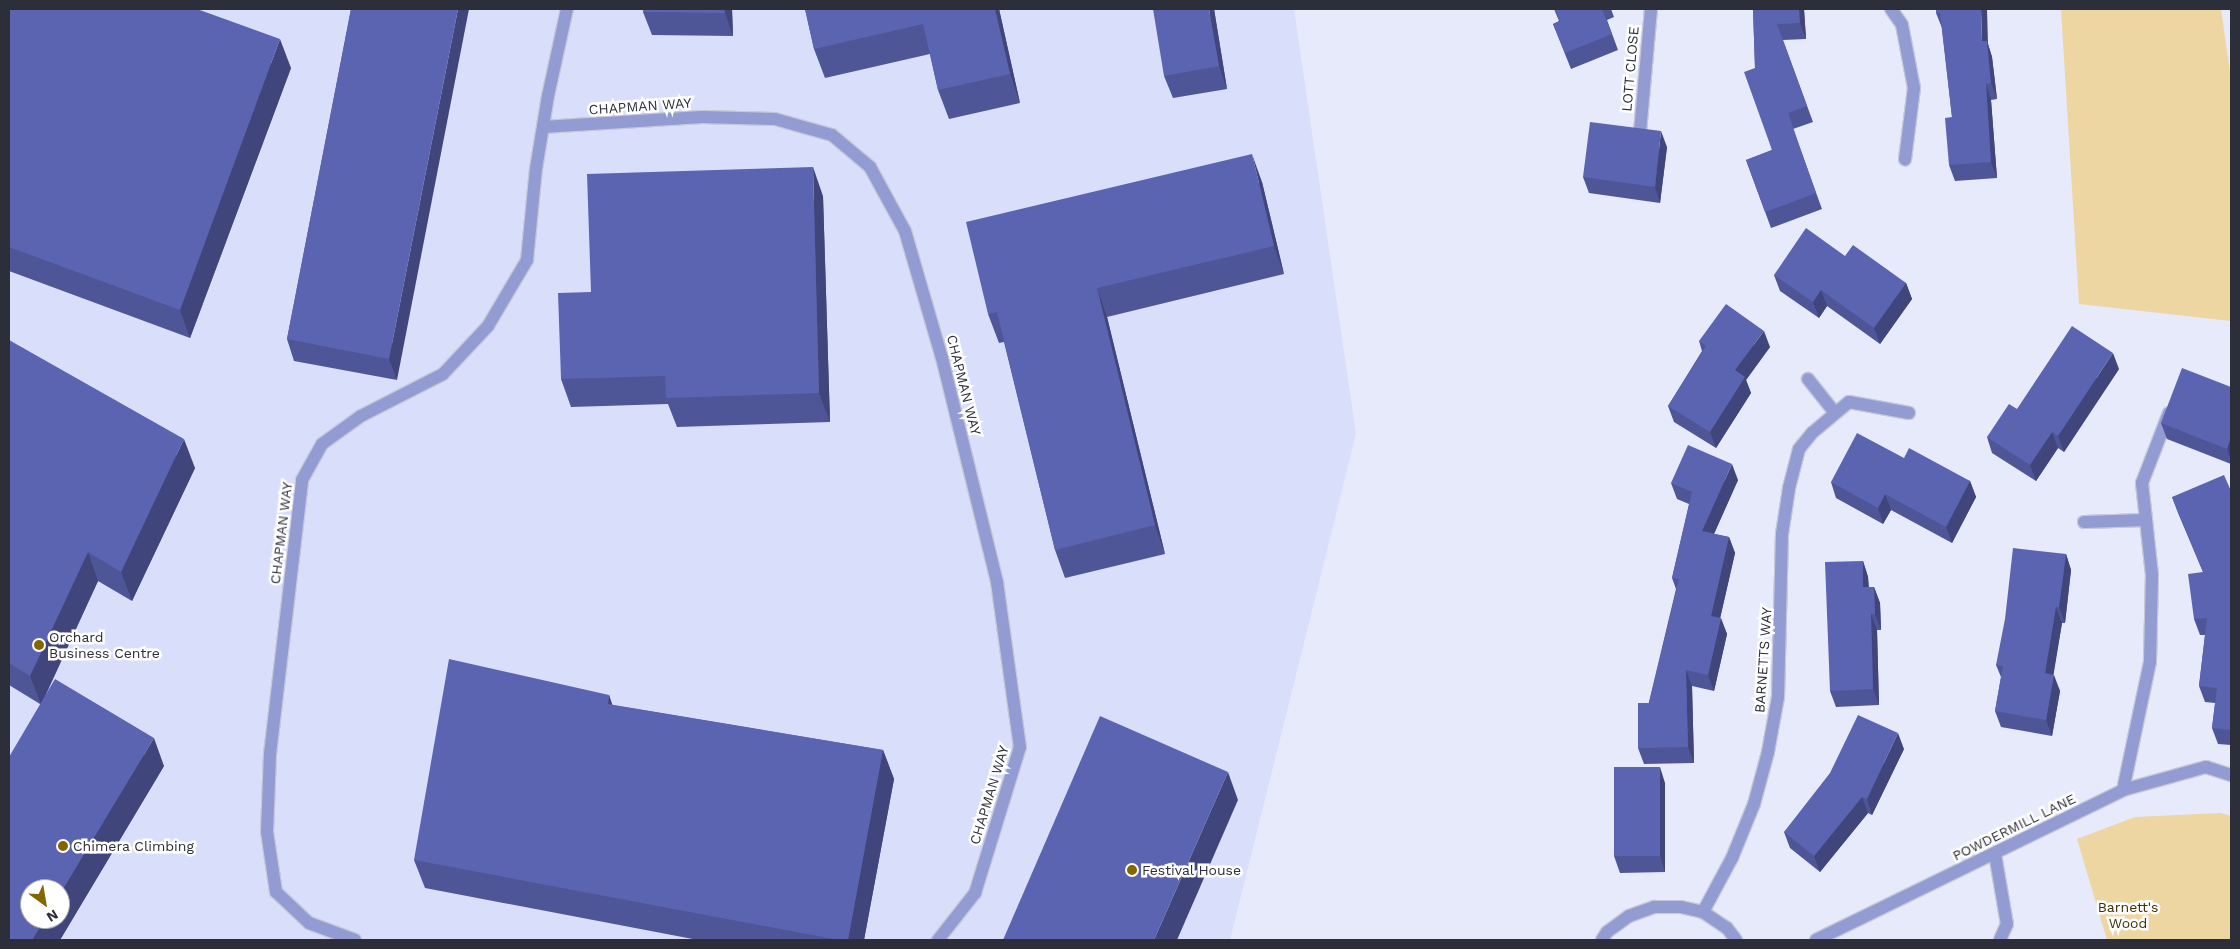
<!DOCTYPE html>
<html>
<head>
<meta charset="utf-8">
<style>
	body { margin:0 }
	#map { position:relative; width:2240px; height:949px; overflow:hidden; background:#e6eafb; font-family:"Work Sans",sans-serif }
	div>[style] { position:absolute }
	.built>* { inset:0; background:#d9dffb }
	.green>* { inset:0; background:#edd6a2 }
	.roads { filter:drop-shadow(1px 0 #c5c8d8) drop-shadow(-1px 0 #c5c8d8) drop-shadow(0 1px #c5c8d8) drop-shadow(0 -1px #c5c8d8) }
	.minor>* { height:12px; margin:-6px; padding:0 6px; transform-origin:6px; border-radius:6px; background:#929bd2 }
	.wall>* { inset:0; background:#4e5698 }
	.shaded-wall>* { inset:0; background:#40467c }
	.building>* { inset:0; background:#5b64b1 }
	.dots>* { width:14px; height:14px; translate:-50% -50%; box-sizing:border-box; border:2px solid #fff; border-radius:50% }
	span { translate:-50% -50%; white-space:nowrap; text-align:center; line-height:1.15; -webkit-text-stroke:5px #fff; paint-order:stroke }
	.street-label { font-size:14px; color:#2c2e39 }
	.poi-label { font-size:14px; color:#2c2e39 }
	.left { translate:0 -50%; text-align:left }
	.park-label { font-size:14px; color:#3e2f05 }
	.frame { position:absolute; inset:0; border:10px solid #2c2e39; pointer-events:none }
	.north { position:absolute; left:20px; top:879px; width:50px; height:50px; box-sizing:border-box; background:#fff; border:1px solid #ababb0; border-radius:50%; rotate:148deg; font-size:14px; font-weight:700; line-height:20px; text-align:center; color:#2c2e39 }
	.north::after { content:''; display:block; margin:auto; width:18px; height:22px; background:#856500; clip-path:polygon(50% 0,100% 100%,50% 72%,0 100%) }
</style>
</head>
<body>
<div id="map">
	<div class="built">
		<i style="clip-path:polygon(evenodd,9px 9px,1294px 9px,1356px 434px,1230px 940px,9px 940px,9px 9px,30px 889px,60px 889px,60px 919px,30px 919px,30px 889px)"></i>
	</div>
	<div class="green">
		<i style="clip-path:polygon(2061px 9px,2221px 9px,2231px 79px,2231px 321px,2079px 304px)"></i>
		<i style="clip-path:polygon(2221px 813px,2231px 816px,2231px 940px,2107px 940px,2077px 839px,2135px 817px)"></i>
	</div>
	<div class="roads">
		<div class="minor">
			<i style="left:1891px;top:9px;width:19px;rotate:55deg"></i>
			<i style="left:1902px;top:25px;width:64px;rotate:79.2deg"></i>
			<i style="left:1914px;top:88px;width:72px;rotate:97.2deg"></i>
			<i style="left:543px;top:127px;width:159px;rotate:-3.6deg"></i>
			<i style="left:702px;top:117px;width:73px;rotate:1.6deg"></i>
			<i style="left:775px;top:119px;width:59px;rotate:15.7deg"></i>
			<i style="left:832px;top:135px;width:50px;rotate:40.1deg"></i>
			<i style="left:870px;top:167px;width:73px;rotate:61.3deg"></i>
			<i style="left:905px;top:231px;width:132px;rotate:73.8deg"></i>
			<i style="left:942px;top:358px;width:231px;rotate:76.2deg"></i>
			<i style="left:997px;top:582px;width:167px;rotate:82.1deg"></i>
			<i style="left:1020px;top:747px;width:153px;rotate:107.1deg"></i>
			<i style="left:975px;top:893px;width:60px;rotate:128.2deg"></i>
			<i style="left:1640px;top:132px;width:123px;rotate:-84.9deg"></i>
			<i style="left:1808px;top:379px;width:43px;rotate:51.5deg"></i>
			<i style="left:2084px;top:522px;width:62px;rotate:-1.8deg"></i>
			<i style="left:2123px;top:790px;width:131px;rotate:-78.1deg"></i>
			<i style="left:2150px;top:662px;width:87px;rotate:-88.7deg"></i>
			<i style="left:2152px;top:575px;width:93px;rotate:-96.2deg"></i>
			<i style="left:2142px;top:483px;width:75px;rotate:-68.9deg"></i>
			<i style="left:1995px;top:854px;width:71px;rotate:80.3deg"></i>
			<i style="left:2007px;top:924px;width:17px;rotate:114deg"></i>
			<i style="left:1703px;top:912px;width:61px;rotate:-61.8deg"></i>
			<i style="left:1732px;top:858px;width:58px;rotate:-67.8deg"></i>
			<i style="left:1754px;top:804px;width:54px;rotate:-74.9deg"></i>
			<i style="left:1768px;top:752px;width:56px;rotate:-79.7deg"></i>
			<i style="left:1778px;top:697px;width:163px;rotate:-88.6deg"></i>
			<i style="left:1782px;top:534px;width:47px;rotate:-81.3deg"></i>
			<i style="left:1789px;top:488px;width:40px;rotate:-75.6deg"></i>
			<i style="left:1799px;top:449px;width:21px;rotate:-51deg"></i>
			<i style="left:1812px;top:433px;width:48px;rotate:-40deg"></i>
			<i style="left:1849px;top:402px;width:61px;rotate:10.4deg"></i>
			<i style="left:355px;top:940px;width:49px;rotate:-159.7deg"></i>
			<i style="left:309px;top:923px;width:45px;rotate:-136.8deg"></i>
			<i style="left:276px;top:892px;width:61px;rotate:-98.5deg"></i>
			<i style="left:267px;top:832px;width:78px;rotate:-87.8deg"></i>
			<i style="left:270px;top:754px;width:276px;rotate:-83.3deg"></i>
			<i style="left:302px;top:480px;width:41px;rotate:-60.9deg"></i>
			<i style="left:322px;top:444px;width:48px;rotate:-35.7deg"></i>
			<i style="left:361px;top:416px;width:92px;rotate:-27.1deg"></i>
			<i style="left:443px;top:374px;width:66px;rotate:-46.8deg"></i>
			<i style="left:488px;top:326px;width:77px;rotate:-59.4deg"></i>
			<i style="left:527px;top:260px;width:91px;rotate:-84.4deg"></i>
			<i style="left:536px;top:169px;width:74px;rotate:-80.7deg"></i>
			<i style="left:548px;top:96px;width:89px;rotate:-77.7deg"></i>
			<i style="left:1602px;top:940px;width:9px;rotate:-58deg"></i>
			<i style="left:1607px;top:932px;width:27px;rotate:-36deg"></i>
			<i style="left:1629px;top:916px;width:27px;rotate:-20deg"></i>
			<i style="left:1654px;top:907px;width:27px"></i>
			<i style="left:1681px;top:907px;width:23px;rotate:13deg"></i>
			<i style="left:1703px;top:912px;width:29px;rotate:34deg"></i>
			<i style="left:1727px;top:928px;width:15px;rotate:53deg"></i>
			<i style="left:1816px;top:940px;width:342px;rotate:-26deg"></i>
			<i style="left:2123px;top:790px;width:86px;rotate:-15.5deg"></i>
			<i style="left:2206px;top:767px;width:26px;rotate:18deg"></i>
		</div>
	</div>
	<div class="wall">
		<i style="clip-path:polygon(9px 9px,291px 68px,190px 338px,9px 271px)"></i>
		<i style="clip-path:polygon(351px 9px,397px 380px,294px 361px,287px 339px)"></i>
		<i style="clip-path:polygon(643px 9px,732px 9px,733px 36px,652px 35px,643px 12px)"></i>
		<i style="clip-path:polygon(805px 9px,999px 9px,1020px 103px,949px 119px,938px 90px,930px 54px,825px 78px,814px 49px)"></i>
		<i style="clip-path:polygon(1214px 9px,1227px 89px,1173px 98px,1164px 76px)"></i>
		<i style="clip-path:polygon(1554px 9px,1611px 9px,1614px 17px,1607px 20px,1618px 50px,1571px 69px,1553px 24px,1559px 21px)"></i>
		<i style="clip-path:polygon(1753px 9px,1804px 9px,1806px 39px,1783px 40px,1813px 122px,1793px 129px,1822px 209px,1771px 228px,1746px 160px,1772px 150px,1755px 68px)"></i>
		<i style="clip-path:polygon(1936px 9px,1988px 44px,1992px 57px,1997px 99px,1991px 100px,1997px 178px,1955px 181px,1949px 165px,1952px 117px,1942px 28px,1936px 13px)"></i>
		<i style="clip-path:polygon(1667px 147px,1660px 203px,1589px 193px,1583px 177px)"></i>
		<i style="clip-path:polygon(1262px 182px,1284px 274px,1107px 317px,1165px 554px,1065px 578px,1055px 550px,1004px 342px,999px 343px,988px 314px)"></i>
		<i style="clip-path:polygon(823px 196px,830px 422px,677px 427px,668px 404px,571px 407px,561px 379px,591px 292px)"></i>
		<i style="clip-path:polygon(1845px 256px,1906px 283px,1912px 299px,1880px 344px,1827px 306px,1819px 318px,1780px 291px,1774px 275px)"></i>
		<i style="clip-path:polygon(9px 340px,195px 468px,132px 601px,98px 581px,44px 699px,164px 766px,60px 940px,9px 940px,40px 704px,9px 685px)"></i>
		<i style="clip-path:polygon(1699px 341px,1770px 347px,1746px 380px,1751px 393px,1716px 448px,1674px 422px,1668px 406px,1702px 351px)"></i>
		<i style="clip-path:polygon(2119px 369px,2064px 452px,2058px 448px,2036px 481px,1992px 453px,1987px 437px,2017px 409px)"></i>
		<i style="clip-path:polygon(2231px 387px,2231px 464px,2167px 439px,2161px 423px)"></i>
		<i style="clip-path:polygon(1904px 458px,1970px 481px,1976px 497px,1952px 543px,1891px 510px,1883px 524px,1836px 498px,1831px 482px)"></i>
		<i style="clip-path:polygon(1738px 480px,1714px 534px,1729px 537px,1735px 553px,1720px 618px,1727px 634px,1714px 691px,1692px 686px,1694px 763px,1644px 764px,1638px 748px,1676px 589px,1672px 578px,1689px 504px,1677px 499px,1671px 483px)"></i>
		<i style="clip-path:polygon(2231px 491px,2231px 745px,2218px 744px,2212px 728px,2215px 703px,2205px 702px,2199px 686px,2205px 635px,2200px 635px,2194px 619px,2203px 572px,2178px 513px,2172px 497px)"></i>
		<i style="clip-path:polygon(2066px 554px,2071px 570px,2065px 623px,2062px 623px,2053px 675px,2060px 691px,2052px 736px,2001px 727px,1995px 711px,2001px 677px,1996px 665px)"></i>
		<i style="clip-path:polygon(1863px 561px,1868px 577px,1869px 587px,1874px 587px,1880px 603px,1881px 630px,1877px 630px,1879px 705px,1836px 707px,1830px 691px)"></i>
		<i style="clip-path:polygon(609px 695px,612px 705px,883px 750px,894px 779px,864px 940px,698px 940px,425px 888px,414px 860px)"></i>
		<i style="clip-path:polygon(1904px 749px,1872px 815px,1868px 813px,1820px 872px,1790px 848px,1784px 832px)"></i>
		<i style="clip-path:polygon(1665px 783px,1665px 872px,1620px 873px,1614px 856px)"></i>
	</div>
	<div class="shaded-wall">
		<i style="clip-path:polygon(458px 9px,469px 9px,397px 380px,389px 359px)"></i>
		<i style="clip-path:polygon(724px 9px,732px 9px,733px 36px,725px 13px)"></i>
		<i style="clip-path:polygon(995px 9px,999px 9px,1020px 103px,1010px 74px)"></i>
		<i style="clip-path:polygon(1209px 9px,1214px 9px,1227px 89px,1219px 66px)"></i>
		<i style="clip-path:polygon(1799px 9px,1804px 9px,1806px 39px,1800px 23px)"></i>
		<i style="clip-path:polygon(1981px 9px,1987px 9px,1988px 44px,1992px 57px,1997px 99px,1991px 83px,1982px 41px)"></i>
		<i style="clip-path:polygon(280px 39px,291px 68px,190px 338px,180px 310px)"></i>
		<i style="clip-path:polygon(1986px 84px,1991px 100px,1997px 178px,1991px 162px)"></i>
		<i style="clip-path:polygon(1661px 131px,1667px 147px,1660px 203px,1655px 187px)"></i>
		<i style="clip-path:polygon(1252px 154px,1262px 182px,1284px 274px,1274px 246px)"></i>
		<i style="clip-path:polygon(813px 167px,823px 196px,830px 422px,819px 393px)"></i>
		<i style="clip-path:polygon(1906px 283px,1912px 299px,1880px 344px,1874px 328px)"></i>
		<i style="clip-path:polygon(1097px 288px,1107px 317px,1165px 554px,1155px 525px)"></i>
		<i style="clip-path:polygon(1821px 290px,1827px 306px,1819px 318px,1813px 302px)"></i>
		<i style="clip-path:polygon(1764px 331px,1770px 347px,1746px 380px,1751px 393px,1716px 448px,1710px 432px,1735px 370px)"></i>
		<i style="clip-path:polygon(2113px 353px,2119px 369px,2064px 452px,2058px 436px)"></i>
		<i style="clip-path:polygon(2052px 432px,2058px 448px,2036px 481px,2030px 465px)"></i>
		<i style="clip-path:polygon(2231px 437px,2231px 461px,2227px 449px)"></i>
		<i style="clip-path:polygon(184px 439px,195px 468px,132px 601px,121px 572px)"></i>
		<i style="clip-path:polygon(1732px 464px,1738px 480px,1708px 547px,1702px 531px)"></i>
		<i style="clip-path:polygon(1970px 481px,1976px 497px,1952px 543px,1946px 527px)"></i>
		<i style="clip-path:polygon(1885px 494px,1891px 510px,1883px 524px,1878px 508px)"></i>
		<i style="clip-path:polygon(1729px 537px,1735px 553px,1717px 632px,1711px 616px)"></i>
		<i style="clip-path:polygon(88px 552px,98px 581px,41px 704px,30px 676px)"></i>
		<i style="clip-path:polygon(2066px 554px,2071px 570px,2065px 623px,2059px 607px)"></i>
		<i style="clip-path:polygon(1863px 561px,1868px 577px,1869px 603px,1863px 587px)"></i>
		<i style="clip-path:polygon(1874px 587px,1880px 603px,1881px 630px,1875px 614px)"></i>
		<i style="clip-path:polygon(2056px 607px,2062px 623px,2051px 690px,2045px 673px)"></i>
		<i style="clip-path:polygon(1871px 614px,1877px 630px,1879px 705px,1873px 689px)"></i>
		<i style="clip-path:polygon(1721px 618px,1727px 634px,1714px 691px,1708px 675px)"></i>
		<i style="clip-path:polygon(1686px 670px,1692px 686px,1694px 763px,1688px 747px)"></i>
		<i style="clip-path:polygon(2054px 675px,2060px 691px,2052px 736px,2046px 720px)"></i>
		<i style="clip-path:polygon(609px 695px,619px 724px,608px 704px)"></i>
		<i style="clip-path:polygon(1898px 733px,1904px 749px,1872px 815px,1867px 799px)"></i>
		<i style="clip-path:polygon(154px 738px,164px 766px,60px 940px,32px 940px,45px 919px,60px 919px,60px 894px)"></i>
		<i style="clip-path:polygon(883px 750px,894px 779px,864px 940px,848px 940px)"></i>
		<i style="clip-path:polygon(1660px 767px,1665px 783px,1665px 872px,1660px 856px)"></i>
		<i style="clip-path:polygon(1228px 772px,1238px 800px,1177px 940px,1154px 940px)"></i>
		<i style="clip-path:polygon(1862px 797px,1868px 813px,1820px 872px,1814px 856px)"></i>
	</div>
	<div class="building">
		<i style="clip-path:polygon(9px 9px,197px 9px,280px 39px,180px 310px,9px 247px)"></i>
		<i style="clip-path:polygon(351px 9px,458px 9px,389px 359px,287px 339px)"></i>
		<i style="clip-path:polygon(643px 9px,724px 9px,725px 13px,643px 12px)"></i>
		<i style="clip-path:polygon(805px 9px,995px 9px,1010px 74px,938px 90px,923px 24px,814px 49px)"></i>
		<i style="clip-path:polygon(1153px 9px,1209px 9px,1219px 66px,1164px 76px)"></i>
		<i style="clip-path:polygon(1555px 9px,1602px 9px,1612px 34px,1565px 53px,1553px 24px,1560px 21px)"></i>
		<i style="clip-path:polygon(1753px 9px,1799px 9px,1800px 23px,1777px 24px,1807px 106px,1788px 113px,1816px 193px,1765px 212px,1746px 160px,1772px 150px,1744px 72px,1755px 68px)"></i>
		<i style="clip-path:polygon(1936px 9px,1981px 9px,1982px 41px,1987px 41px,1991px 83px,1986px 84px,1991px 162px,1949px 165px,1945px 118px,1952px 117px,1940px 13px,1936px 13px)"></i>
		<i style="clip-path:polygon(1590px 122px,1661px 131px,1655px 187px,1583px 177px)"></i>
		<i style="clip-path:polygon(1252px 154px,1274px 246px,1097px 288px,1155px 525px,1055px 550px,997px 312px,988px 314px,966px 222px)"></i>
		<i style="clip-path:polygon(813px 167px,819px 393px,666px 398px,665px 376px,561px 379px,558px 293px,591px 292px,587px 174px)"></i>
		<i style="clip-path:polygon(1806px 228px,1845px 256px,1853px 245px,1906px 283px,1874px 328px,1821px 290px,1813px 302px,1774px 275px)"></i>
		<i style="clip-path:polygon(1726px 304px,1764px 331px,1735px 370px,1745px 377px,1710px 432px,1668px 406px,1706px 346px,1699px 341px)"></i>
		<i style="clip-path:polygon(2072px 326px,2113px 353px,2058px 436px,2052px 432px,2030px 465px,1987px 437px,2009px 404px,2017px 409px)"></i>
		<i style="clip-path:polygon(9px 340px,184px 439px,121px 572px,88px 552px,30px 676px,9px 663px)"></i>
		<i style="clip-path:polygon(2182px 368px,2231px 387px,2231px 437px,2227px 449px,2161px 423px)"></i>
		<i style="clip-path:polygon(1857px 433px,1904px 458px,1909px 448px,1970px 481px,1946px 527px,1885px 494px,1878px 508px,1831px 482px)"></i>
		<i style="clip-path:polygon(1688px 445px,1732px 464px,1702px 531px,1729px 537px,1711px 616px,1721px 618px,1708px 675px,1686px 670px,1688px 747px,1638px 748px,1638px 703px,1649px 703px,1679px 579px,1672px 578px,1692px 492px,1671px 483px)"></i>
		<i style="clip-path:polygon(2224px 475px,2231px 491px,2231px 730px,2212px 728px,2217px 688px,2199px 686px,2207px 618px,2194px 619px,2188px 574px,2203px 572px,2172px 497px)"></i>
		<i style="clip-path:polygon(2013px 548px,2066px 554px,2059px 607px,2056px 607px,2045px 673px,2054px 675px,2046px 720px,1995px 711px,2003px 666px,1996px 665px,2005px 619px)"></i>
		<i style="clip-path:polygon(1863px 561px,1863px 587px,1874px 587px,1875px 614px,1871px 614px,1873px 689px,1830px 691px,1825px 562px)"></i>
		<i style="clip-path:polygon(449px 659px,609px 695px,608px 704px,883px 750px,848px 940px,839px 940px,414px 860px)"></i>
		<i style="clip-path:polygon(55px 679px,154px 738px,60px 894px,60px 889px,30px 889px,30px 919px,45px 919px,32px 940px,9px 940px,9px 757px)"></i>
		<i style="clip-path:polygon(1858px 715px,1898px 733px,1867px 799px,1862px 797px,1814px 856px,1784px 832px,1830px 773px)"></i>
		<i style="clip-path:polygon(1100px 716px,1228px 772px,1154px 940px,1003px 940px)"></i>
		<i style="clip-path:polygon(1614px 767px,1660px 767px,1660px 856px,1614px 856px)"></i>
	</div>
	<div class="dots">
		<i style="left:39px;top:645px;background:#856500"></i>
		<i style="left:63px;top:846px;background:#856500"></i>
		<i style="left:1132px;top:870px;background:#856500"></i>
	</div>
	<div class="street-label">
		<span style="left:1630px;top:69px;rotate:-85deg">LOTT CLOSE</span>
		<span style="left:640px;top:106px;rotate:-4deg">CHAPMAN WAY</span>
		<span style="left:964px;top:385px;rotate:76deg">CHAPMAN WAY</span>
		<span style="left:281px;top:533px;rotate:-83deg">CHAPMAN WAY</span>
		<span style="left:1763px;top:660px;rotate:-86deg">BARNETTS WAY</span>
		<span style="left:989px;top:795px;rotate:-73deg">CHAPMAN WAY</span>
		<span style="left:2014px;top:827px;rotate:-26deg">POWDERMILL LANE</span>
	</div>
	<div class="poi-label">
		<span class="left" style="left:49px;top:645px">Orchard<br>Business Centre</span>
		<span class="left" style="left:73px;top:846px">Chimera Climbing</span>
		<span class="left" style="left:1142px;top:870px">Festival House</span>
	</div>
	<div class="park-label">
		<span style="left:2128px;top:915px">Barnett's<br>Wood</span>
	</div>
	<div class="frame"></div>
	<div class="north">N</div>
</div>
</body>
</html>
